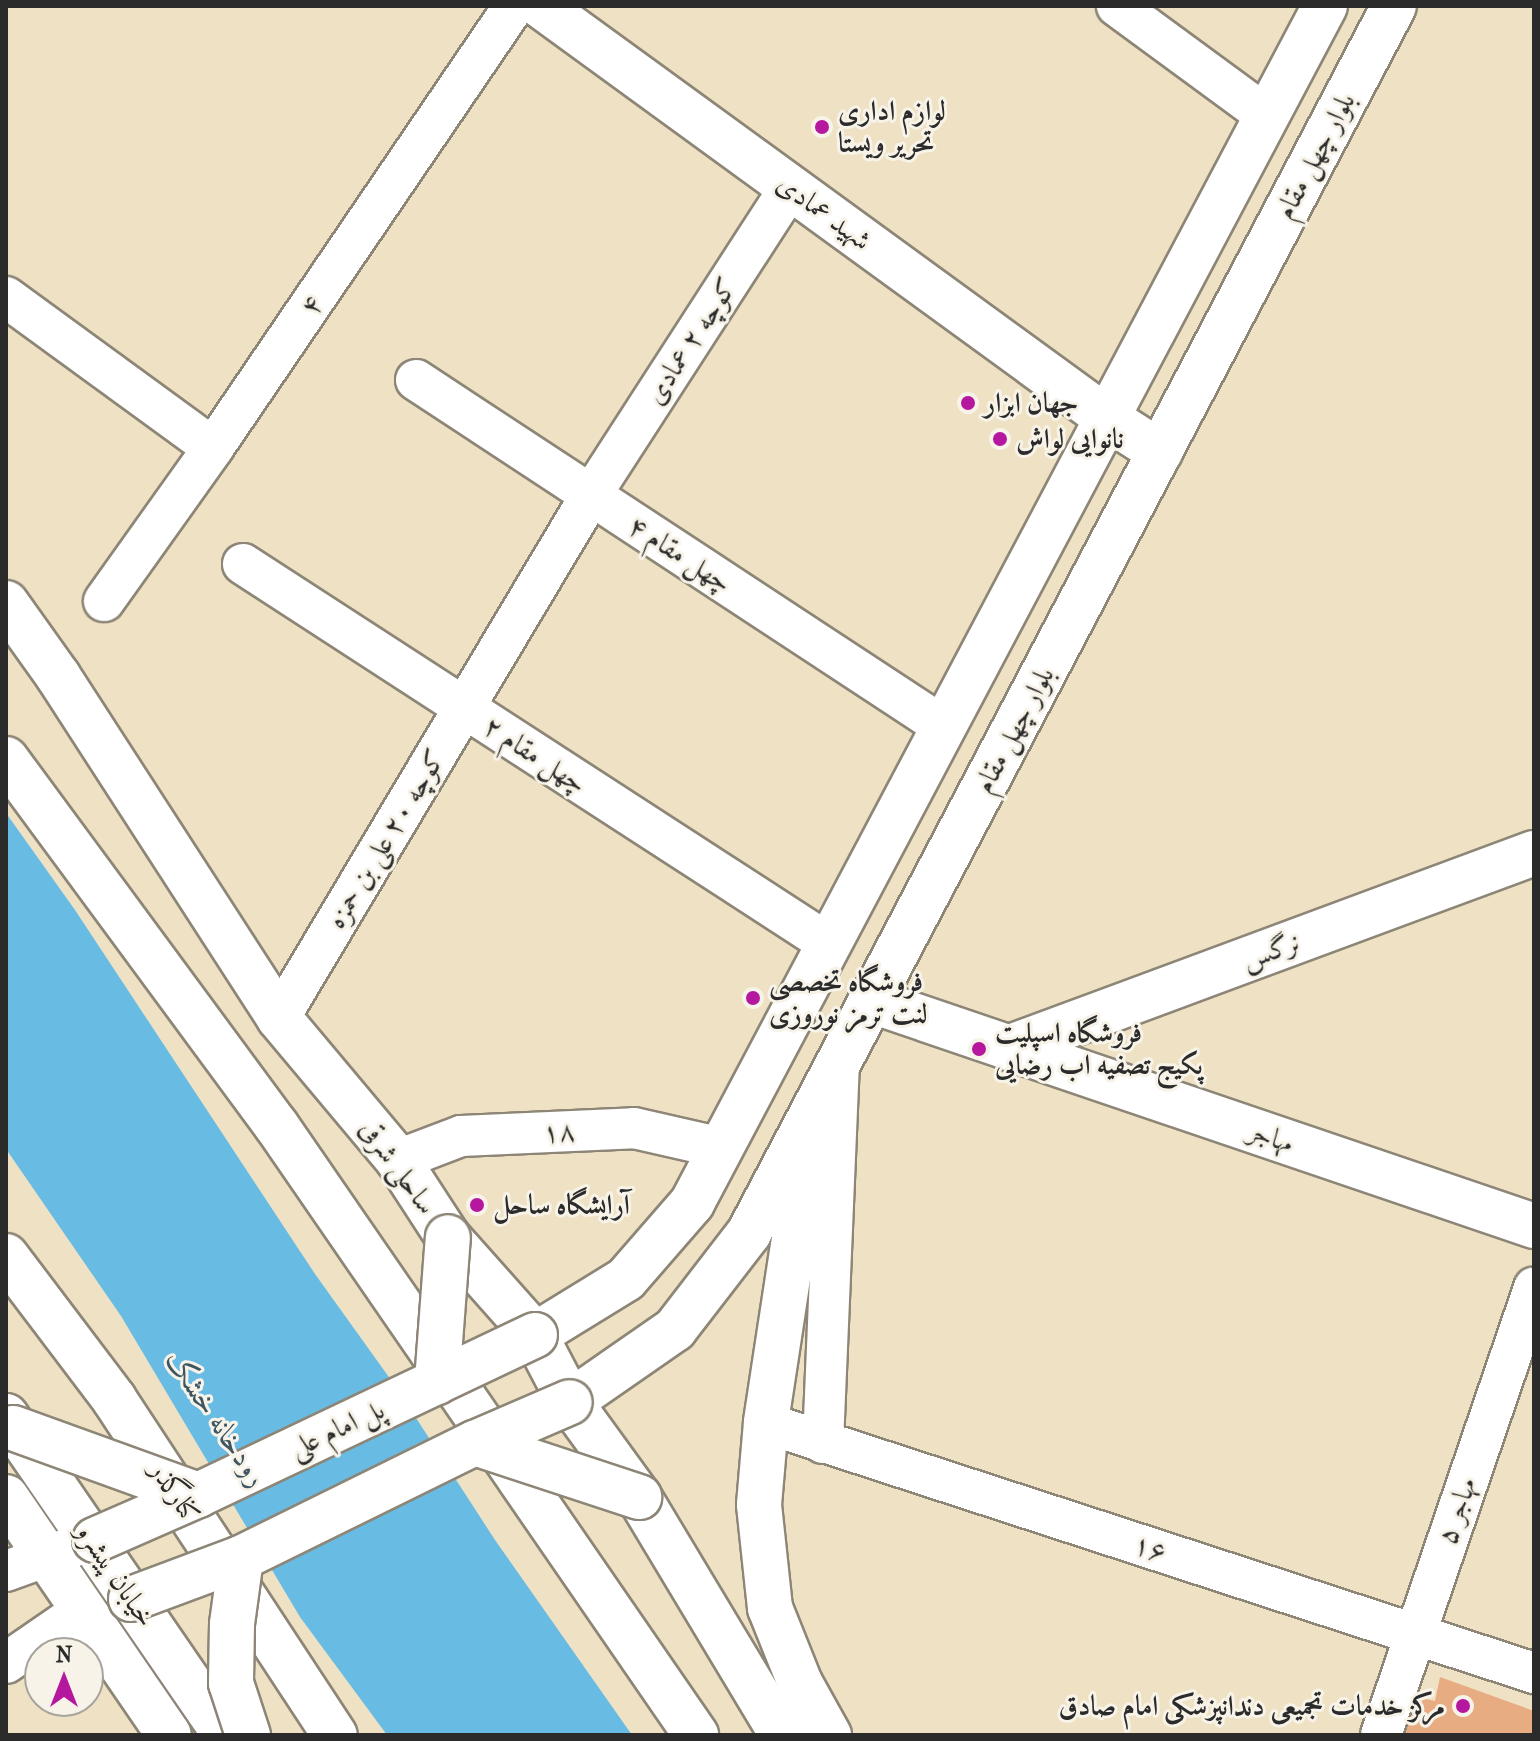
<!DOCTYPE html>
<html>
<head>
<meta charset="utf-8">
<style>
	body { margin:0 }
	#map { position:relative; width:1540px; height:1741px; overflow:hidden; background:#efe1c3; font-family:"IM FELL French Canon",Amiri,serif }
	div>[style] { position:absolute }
	.water>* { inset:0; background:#68bce4 }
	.building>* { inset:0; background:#e8ac83 }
	.roads { filter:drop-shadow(2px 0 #8d8677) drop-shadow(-2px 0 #8d8677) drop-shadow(0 2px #8d8677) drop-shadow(0 -2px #8d8677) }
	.street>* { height:40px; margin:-20px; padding:0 20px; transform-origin:20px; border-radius:20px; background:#fff }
	.secondary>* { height:44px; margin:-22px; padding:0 22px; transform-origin:22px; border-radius:22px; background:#fff }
	.bridges { filter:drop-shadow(2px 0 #8d8677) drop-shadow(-2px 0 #8d8677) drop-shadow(0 2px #8d8677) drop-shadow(0 -2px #8d8677) }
	.secondary-bridge>* { height:44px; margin:-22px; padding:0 22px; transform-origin:22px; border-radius:22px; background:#fff }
	.dots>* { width:22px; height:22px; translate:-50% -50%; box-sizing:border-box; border:4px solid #f7f3e8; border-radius:50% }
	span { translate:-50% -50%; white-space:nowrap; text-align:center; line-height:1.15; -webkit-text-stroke:6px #f7f3e8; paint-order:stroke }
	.poi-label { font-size:28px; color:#2b2b2b; font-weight:700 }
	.left { translate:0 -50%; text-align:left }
	.right { translate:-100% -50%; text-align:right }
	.street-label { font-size:28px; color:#2b2b2b }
	.water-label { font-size:30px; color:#3d5662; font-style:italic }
	.frame { position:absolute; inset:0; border:8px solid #2b2b2b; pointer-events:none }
	.north { position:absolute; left:24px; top:1637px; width:80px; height:80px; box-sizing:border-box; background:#f7f3e8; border:2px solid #a5a39c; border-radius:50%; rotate:0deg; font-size:22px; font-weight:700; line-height:32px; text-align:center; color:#2b2b2b }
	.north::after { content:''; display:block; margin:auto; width:28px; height:36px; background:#b5179e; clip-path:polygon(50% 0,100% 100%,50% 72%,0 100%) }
</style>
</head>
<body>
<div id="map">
	<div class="water">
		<i style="clip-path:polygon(6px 813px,75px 910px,315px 1274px,396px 1387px,495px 1540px,632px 1735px,387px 1735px,300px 1617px,121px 1316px,6px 1149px)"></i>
	</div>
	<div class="building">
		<i style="clip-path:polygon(1440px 1677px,1534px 1711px,1534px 1735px,1399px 1735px,1409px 1695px,1435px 1701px)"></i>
	</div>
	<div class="roads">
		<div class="street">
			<i style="left:1117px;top:6px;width:186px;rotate:36.3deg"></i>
			<i style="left:6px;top:297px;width:256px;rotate:36.1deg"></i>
			<i style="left:416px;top:380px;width:632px;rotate:33.31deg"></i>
			<i style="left:243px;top:564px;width:698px;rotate:32.96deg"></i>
			<i style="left:104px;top:601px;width:188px;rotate:-54.5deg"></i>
			<i style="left:213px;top:448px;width:535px;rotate:-55.75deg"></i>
			<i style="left:279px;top:1018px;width:609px;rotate:-59.18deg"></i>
			<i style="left:591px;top:495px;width:367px;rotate:-57.1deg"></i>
			<i style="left:398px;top:1160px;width:67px;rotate:-20.9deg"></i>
			<i style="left:461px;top:1136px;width:173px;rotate:-2.6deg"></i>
			<i style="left:634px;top:1128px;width:89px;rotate:12.9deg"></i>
			<i style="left:766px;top:1423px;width:808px;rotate:18.03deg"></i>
			<i style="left:823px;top:1443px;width:380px;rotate:-87.6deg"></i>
			<i style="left:6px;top:1571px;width:73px;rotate:-19.9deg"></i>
			<i style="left:6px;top:1663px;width:93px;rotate:-34.5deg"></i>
			<i style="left:1381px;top:1735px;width:473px;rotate:-71.1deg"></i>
		</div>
		<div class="secondary">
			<i style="left:541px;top:6px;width:700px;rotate:36.05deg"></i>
			<i style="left:1107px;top:418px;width:63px;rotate:32.7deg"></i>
			<i style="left:6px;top:603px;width:90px;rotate:54.5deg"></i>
			<i style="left:58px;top:676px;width:407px;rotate:57.1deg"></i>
			<i style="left:279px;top:1018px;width:185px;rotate:50deg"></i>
			<i style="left:398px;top:1160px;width:92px;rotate:57deg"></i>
			<i style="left:448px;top:1237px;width:131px;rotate:48.4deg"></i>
			<i style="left:535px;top:1335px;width:76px;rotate:62.4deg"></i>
			<i style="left:570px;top:1402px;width:117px;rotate:54deg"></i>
			<i style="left:639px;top:1497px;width:278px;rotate:59deg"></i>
			<i style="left:6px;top:759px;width:455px;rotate:53.6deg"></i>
			<i style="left:276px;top:1125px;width:741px;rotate:55.45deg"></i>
			<i style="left:872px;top:1001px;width:699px;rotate:18.77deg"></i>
			<i style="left:1008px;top:1048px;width:561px;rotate:-20.34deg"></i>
			<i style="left:808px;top:1147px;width:279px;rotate:98.7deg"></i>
			<i style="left:766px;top:1423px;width:82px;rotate:94.9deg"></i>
			<i style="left:759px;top:1505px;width:104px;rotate:83.9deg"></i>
			<i style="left:770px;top:1608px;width:81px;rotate:68.2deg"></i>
			<i style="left:800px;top:1683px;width:60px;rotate:60.9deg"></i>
			<i style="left:6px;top:1256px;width:179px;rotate:52.9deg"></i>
			<i style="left:114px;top:1399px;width:402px;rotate:56.7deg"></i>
			<i style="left:535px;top:1335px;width:107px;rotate:-31.6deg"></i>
			<i style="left:626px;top:1279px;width:101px;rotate:-49deg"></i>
			<i style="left:692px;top:1203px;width:1354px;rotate:-62.13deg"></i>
			<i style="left:570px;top:1402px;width:128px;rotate:-34.8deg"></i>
			<i style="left:675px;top:1329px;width:121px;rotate:-52.4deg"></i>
			<i style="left:749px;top:1233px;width:1386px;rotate:-62.27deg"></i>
			<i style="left:6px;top:1416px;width:387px;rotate:55.5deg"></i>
			<i style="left:6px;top:1497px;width:288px;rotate:55.6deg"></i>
		</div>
	</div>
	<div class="bridges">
		<div class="secondary-bridge">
			<i style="left:437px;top:1382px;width:145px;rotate:-85.7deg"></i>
			<i style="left:13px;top:1428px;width:197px;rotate:19.9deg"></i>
			<i style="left:475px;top:1443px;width:173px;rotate:18.2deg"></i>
			<i style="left:95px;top:1540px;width:112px;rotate:-23.6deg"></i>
			<i style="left:198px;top:1495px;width:373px;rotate:-25.4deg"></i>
			<i style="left:241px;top:1558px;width:67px;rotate:97.8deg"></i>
			<i style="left:232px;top:1624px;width:59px;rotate:91deg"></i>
			<i style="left:231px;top:1683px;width:55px;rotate:71.9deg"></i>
			<i style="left:131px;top:1599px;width:117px;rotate:-20.4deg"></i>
			<i style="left:241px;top:1558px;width:261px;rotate:-26.2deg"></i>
			<i style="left:475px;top:1443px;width:103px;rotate:-23.3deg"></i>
		</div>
	</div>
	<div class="dots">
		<i style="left:822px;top:127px;background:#b5179e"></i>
		<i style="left:968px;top:403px;background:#b5179e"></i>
		<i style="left:1000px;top:439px;background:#b5179e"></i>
		<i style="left:753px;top:998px;background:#b5179e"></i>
		<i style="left:979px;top:1049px;background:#b5179e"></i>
		<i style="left:477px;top:1205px;background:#b5179e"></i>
		<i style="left:1463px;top:1706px;background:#b5179e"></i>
	</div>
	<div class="poi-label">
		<span class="left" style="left:838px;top:127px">لوازم اداری<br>تحریر ویستا</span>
		<span class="left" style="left:984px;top:403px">جهان ابزار</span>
		<span class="left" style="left:1016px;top:439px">نانوایی لواش</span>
		<span class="left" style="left:769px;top:998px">فروشگاه تخصصی<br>لنت ترمز نوروزی</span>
		<span class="left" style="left:995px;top:1049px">فروشگاه اسپلیت<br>پکیج تصفیه اب رضایی</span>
		<span class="left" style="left:493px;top:1205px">آرایشگاه ساحل</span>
		<span class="right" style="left:1445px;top:1706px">مرکز خدمات تجمیعی دندانپزشکی امام صادق</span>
	</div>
	<div class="street-label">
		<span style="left:1315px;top:156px;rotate:-62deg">بلوار چهل مقام</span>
		<span style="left:824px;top:212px;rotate:36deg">شهید عمادی</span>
		<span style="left:311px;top:305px;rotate:-56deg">۴</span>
		<span style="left:691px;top:341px;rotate:-57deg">کوچه ۲ عمادی</span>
		<span style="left:680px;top:554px;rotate:33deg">چهل مقام ۴</span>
		<span style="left:1014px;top:730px;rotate:-62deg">بلوار چهل مقام</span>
		<span style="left:535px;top:755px;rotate:33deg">چهل مقام ۲</span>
		<span style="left:386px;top:839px;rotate:-59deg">کوچه ۲۰ علی بن حمزه</span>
		<span style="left:1271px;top:951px;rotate:-20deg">نرگس</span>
		<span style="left:559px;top:1132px;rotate:-3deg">۱۸</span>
		<span style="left:1271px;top:1137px;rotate:19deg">مهاجر</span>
		<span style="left:398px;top:1167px;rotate:54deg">ساحلی شرقی</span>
		<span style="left:337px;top:1429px;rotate:-25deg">پل امام علی</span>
		<span style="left:175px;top:1492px;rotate:57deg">کنارگذر</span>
		<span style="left:1457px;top:1511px;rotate:-71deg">۵ مهاجر</span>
		<span style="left:1150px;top:1548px;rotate:18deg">۱۶</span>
		<span style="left:116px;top:1575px;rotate:56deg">خیابان پیشرو</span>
	</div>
	<div class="water-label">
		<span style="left:216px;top:1419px;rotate:56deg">رودخانه خشک</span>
	</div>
	<div class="frame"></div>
	<div class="north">N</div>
</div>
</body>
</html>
